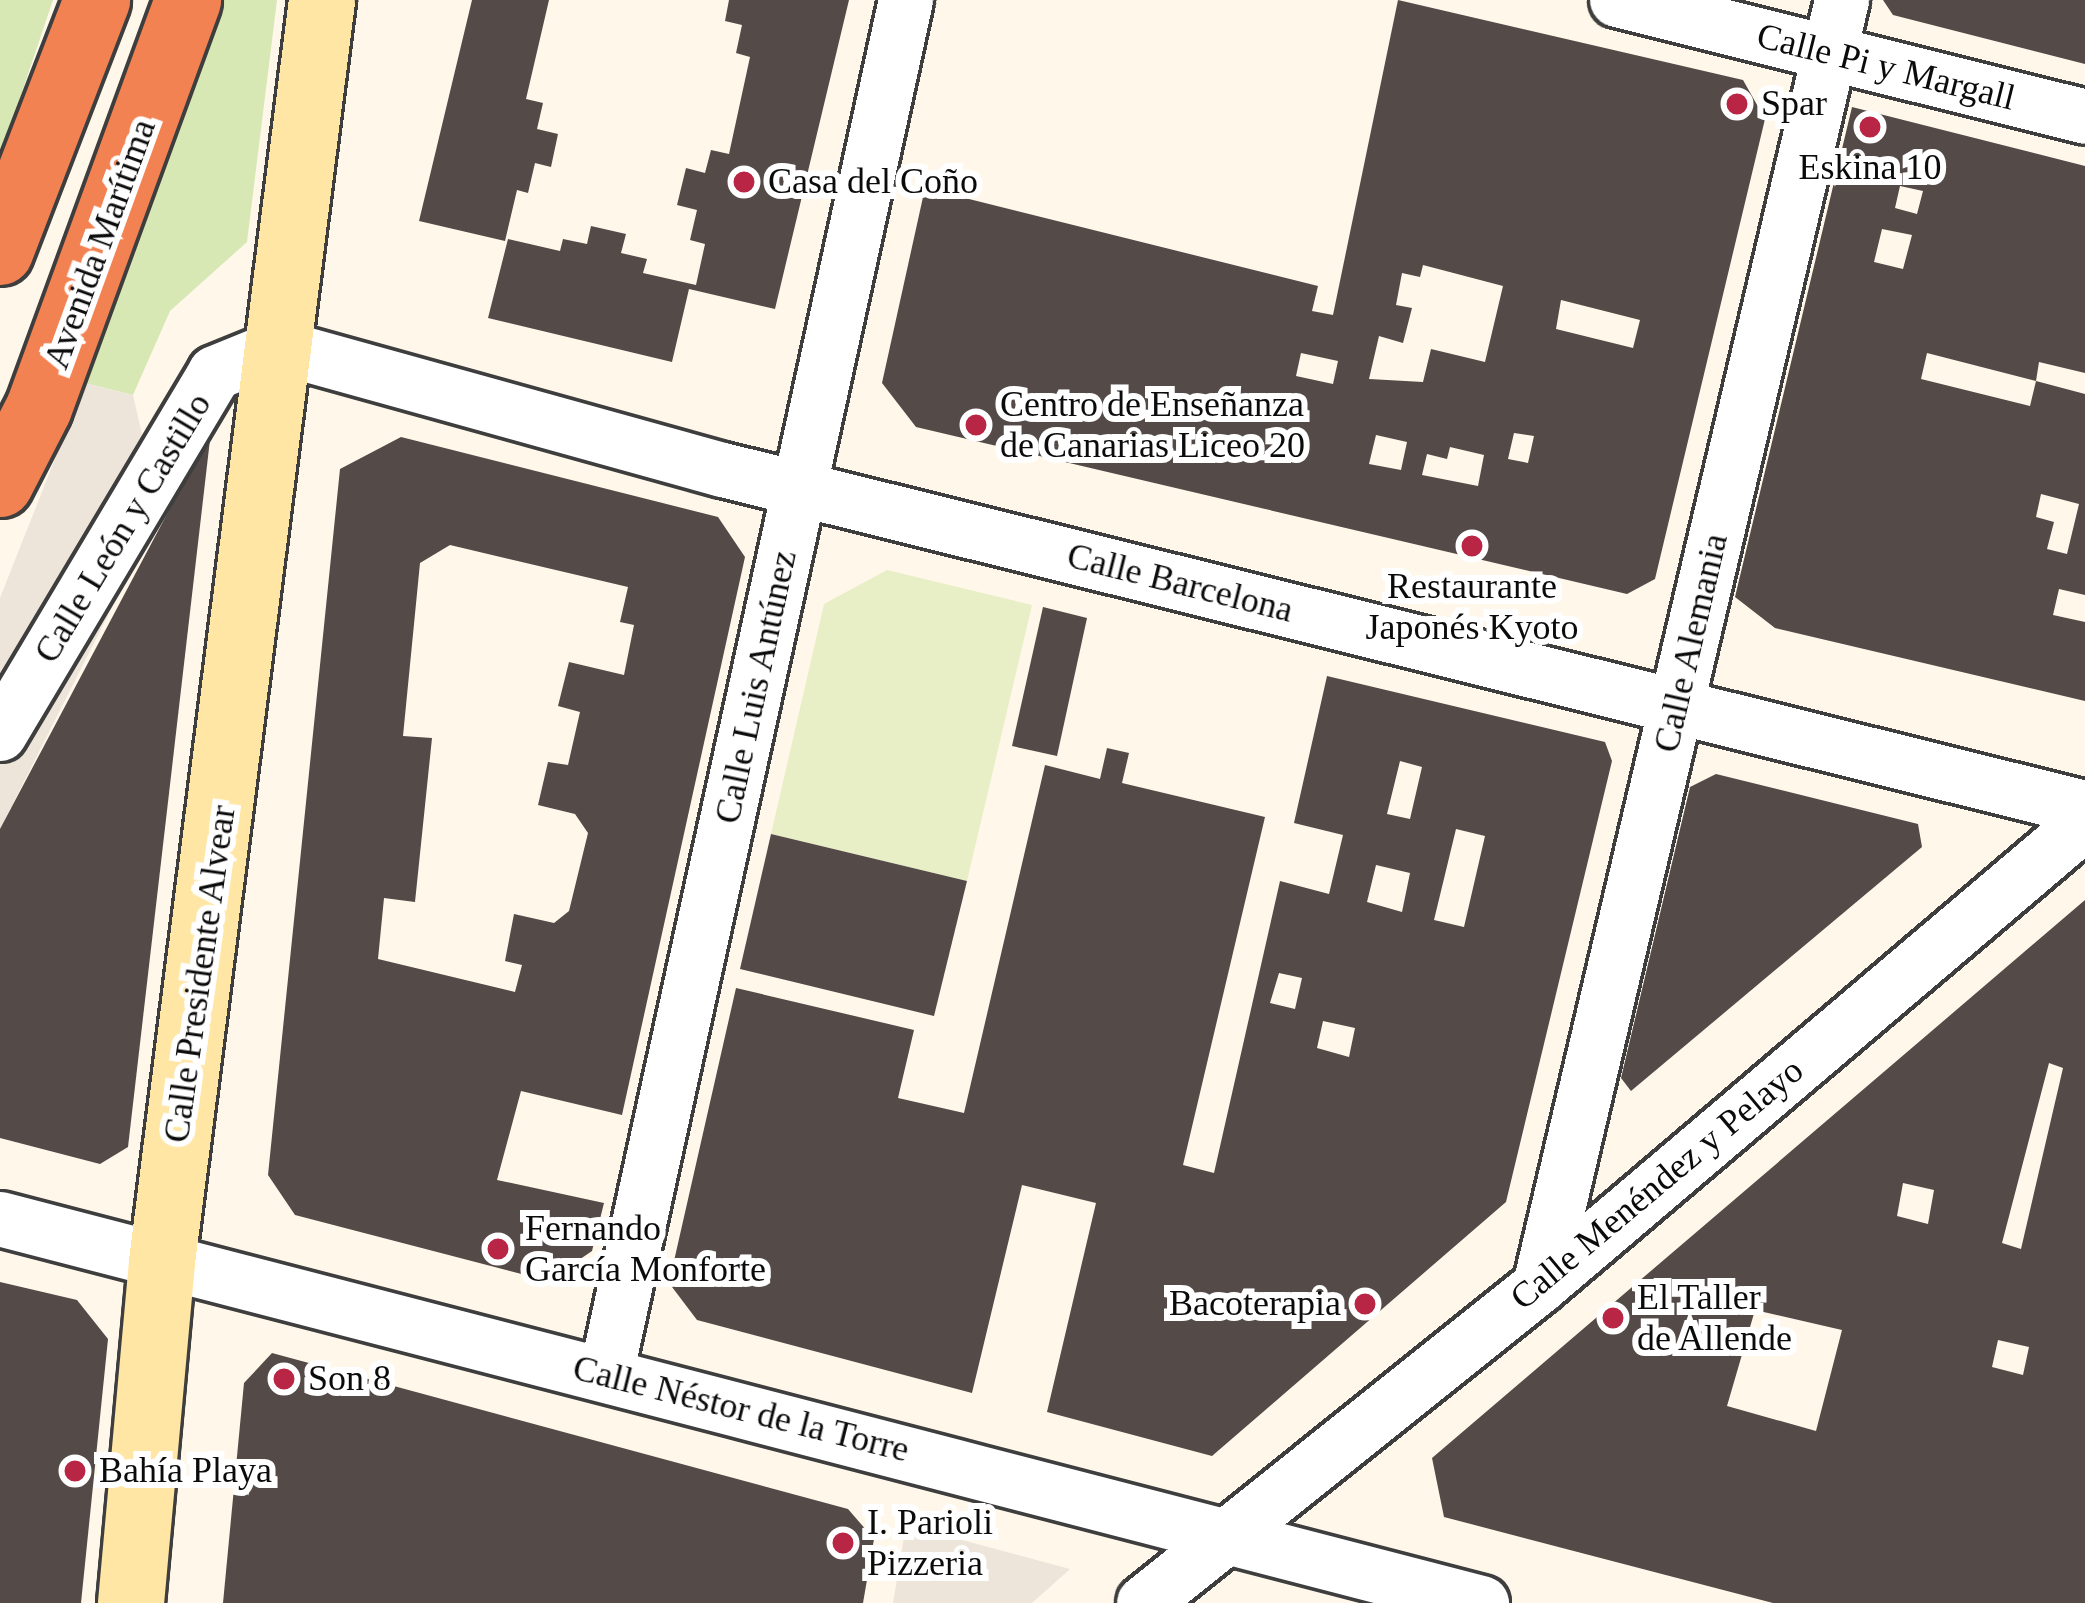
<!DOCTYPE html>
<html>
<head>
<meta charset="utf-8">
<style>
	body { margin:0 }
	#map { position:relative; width:2085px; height:1603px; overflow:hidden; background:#fff7e9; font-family:"Times New Roman",serif }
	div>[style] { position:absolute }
	.green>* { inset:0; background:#d7e8b4 }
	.pitch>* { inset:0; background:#e8efc6 }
	.plaza>* { inset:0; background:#ede5da }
	.building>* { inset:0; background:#544a48 }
	.roads { filter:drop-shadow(3px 0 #3e3e3e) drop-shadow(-3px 0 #3e3e3e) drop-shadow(0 3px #3e3e3e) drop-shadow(0 -3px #3e3e3e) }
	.street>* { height:54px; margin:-27px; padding:0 27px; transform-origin:27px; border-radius:27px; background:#fff }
	.secondary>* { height:66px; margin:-33px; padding:0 33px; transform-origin:33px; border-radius:33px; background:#ffe6a5 }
	.highway>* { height:66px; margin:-33px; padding:0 33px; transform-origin:33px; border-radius:33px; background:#f38253 }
	.dots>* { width:33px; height:33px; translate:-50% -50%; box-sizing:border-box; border:6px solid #fff; border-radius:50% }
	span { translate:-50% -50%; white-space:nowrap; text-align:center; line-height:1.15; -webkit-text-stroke:12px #fff; paint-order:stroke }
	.street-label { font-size:36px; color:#0b0b0b }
	.poi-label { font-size:36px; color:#0b0b0b }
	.left { translate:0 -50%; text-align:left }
	.right { translate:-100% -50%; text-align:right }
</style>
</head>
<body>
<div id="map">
	<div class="green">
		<i style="clip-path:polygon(0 0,53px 0,0 157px)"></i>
		<i style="clip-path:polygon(223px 0,277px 0,247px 242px,170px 311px,133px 395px,85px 383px)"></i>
	</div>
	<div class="pitch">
		<i style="clip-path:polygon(887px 570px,1032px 605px,967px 881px,771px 834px,824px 604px)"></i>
	</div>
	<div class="plaza">
		<i style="clip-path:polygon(85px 383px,133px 395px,143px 439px,185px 463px,0 829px,0 598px)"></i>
		<i style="clip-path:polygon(906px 1525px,1070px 1569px,1032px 1603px,893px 1603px)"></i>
	</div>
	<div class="building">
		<i style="clip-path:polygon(472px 0,549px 0,526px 99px,543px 103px,537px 129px,558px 134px,551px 167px,535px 163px,528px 193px,517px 190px,505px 241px,419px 221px)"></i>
		<i style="clip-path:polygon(729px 0,849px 0,775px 309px,689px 289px,672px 362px,488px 318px,508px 239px,560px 251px,563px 239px,587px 244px,591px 226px,626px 234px,621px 253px,647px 259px,643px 273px,696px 285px,705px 244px,690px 240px,697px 210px,677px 205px,686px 168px,705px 173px,711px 150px,729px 154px,750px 57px,736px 53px,742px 25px,725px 21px)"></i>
		<i style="clip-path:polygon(evenodd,1398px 0,1743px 80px,1765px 119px,1655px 579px,1627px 594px,916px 427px,882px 383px,925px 188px,1318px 286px,1312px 311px,1333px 315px,1398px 0,1423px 265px,1503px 286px,1485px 362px,1431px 349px,1423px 382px,1369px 379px,1379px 336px,1403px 343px,1412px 308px,1396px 305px,1402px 273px,1420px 277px,1423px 265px,1398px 0,1561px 300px,1640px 320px,1633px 348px,1556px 329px,1561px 300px,1398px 0,1301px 353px,1338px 361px,1333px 384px,1296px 376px,1301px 353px,1398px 0,1514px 433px,1534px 436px,1528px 463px,1508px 459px,1514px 433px,1398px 0,1376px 435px,1407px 442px,1401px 470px,1369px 464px,1376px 435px,1398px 0,1450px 447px,1484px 455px,1478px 486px,1422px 475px,1427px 454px,1447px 459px,1450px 447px)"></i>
		<i style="clip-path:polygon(1883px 0,2085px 0,2085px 64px,1893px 15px)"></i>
		<i style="clip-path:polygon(evenodd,1852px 107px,2085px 166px,2085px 373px,2039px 362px,2036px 381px,1927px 353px,1921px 379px,2030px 406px,2036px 381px,2085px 394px,2085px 595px,2059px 589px,2053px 615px,2085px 622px,2085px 701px,1775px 628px,1735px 597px,1852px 107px,1900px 186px,1923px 191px,1917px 214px,1895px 208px,1900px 186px,1852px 107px,1882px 229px,1912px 235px,1903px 269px,1874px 262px,1882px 229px,1852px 107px,2041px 494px,2079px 504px,2067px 554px,2047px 549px,2054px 522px,2036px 517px,2041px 494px)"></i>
		<i style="clip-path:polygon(211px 431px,128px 1147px,100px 1164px,0 1138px,0 829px)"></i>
		<i style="clip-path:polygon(evenodd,401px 437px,718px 517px,745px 557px,622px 1115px,521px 1091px,497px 1180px,604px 1203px,592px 1251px,548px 1281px,295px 1215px,268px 1175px,340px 469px,401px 437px,450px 545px,628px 587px,620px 622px,634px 625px,624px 675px,569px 662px,558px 706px,580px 712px,568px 765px,548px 762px,538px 805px,575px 814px,588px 833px,569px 911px,554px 923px,514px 914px,505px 961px,522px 965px,515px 992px,378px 959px,384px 898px,415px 902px,432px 738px,403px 736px,420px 563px,450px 545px)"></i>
		<i style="clip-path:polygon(1043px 607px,1087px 618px,1057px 756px,1012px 746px)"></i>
		<i style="clip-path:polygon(evenodd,1327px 676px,1605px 742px,1612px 761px,1506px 1202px,1212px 1456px,1047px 1412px,1096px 1203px,1022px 1185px,972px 1393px,697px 1320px,669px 1283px,736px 988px,914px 1030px,898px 1098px,964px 1113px,1045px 765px,1100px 779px,1107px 748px,1129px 753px,1122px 783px,1265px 817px,1183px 1165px,1214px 1173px,1280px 881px,1329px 894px,1343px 835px,1294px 823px,1327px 676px,1400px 761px,1422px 767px,1410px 819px,1387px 814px,1400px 761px,1327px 676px,1456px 829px,1485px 836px,1464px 927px,1434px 920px,1456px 829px,1327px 676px,1376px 865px,1410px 873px,1402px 912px,1367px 902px,1376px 865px,1327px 676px,1279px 973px,1302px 978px,1295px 1009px,1270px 1003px,1279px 973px,1327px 676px,1323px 1021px,1355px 1028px,1349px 1057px,1317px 1048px,1323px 1021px)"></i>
		<i style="clip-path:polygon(1716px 774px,1918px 824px,1922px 847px,1631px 1091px,1621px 1078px,1690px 787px)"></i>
		<i style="clip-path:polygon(771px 834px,967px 881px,934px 1016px,740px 969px)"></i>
		<i style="clip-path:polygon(evenodd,2085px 900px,2085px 1603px,1773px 1603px,1444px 1517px,1432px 1458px,2085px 900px,2049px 1063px,2063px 1068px,2021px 1249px,2002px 1243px,2049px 1063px,2085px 900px,1903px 1183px,1934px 1190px,1928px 1224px,1897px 1216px,1903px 1183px,2085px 900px,1755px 1310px,1842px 1330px,1816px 1431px,1727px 1406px,1755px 1310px,2085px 900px,1998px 1340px,2029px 1347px,2023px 1375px,1992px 1367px,1998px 1340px)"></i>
		<i style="clip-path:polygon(0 1282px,77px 1300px,108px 1339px,81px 1603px,0 1603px)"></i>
		<i style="clip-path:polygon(272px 1353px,848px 1509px,874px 1539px,863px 1603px,223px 1603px,244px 1383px)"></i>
	</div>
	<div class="roads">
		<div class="street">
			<i style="left:1617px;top:0;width:482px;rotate:14deg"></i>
			<i style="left:0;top:734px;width:420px;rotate:-59.2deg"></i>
			<i style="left:215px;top:373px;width:69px;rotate:-22.1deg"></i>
			<i style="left:279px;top:347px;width:461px;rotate:15.5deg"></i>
			<i style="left:723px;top:470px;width:1403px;rotate:13.94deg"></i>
			<i style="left:0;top:1219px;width:1531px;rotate:14.53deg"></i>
			<i style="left:1540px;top:1286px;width:1321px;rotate:-76.78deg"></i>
			<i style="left:606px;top:1375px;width:1407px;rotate:-77.69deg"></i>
			<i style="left:1144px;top:1603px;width:507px;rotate:-38.68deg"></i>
			<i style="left:1540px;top:1286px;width:715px;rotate:-40.35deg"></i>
		</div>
		<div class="secondary">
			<i style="left:131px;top:1603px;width:342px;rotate:-84.8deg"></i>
			<i style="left:162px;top:1262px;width:1272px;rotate:-82.77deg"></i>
		</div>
		<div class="highway">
			<i style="left:0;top:252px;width:270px;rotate:-68.9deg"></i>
			<i style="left:0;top:484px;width:85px;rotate:-62.8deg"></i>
			<i style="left:39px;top:408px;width:434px;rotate:-69.9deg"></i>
		</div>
	</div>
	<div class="dots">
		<i style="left:1737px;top:104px;background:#b92544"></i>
		<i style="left:1870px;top:127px;background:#b92544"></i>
		<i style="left:744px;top:182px;background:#b92544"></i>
		<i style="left:976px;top:425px;background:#b92544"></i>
		<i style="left:1472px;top:546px;background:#b92544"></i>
		<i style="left:498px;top:1249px;background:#b92544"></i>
		<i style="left:1365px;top:1304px;background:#b92544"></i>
		<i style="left:1613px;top:1318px;background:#b92544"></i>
		<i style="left:284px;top:1379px;background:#b92544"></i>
		<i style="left:75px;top:1471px;background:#b92544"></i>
		<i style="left:843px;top:1543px;background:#b92544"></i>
	</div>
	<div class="street-label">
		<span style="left:1886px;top:67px;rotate:14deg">Calle Pi y Margall</span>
		<span style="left:100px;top:244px;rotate:-70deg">Avenida Marítima</span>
		<span style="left:123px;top:528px;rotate:-59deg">Calle León y Castillo</span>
		<span style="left:1180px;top:583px;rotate:14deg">Calle Barcelona</span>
		<span style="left:1691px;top:643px;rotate:-77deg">Calle Alemania</span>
		<span style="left:756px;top:687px;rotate:-78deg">Calle Luis Antúnez</span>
		<span style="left:200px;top:974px;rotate:-82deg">Calle Presidente Alvear</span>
		<span style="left:1657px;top:1184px;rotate:-40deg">Calle Menéndez y Pelayo</span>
		<span style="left:741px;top:1409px;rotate:14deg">Calle Néstor de la Torre</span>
	</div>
	<div class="poi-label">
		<span class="left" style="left:1761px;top:104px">Spar</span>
		<span style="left:1870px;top:168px">Eskina 10</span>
		<span class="left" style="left:768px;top:182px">Casa del Coño</span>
		<span class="left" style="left:1000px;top:425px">Centro de Enseñanza<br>de Canarias Liceo 20</span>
		<span style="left:1472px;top:607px">Restaurante<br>Japonés Kyoto</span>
		<span class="left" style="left:525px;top:1249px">Fernando<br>García Monforte</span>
		<span class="left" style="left:1637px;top:1318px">El Taller<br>de Allende</span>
		<span class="right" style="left:1341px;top:1304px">Bacoterapia</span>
		<span class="left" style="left:308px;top:1379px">Son 8</span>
		<span class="left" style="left:99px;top:1471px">Bahía Playa</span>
		<span class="left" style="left:867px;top:1543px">I. Parioli<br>Pizzeria</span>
	</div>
</div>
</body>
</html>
